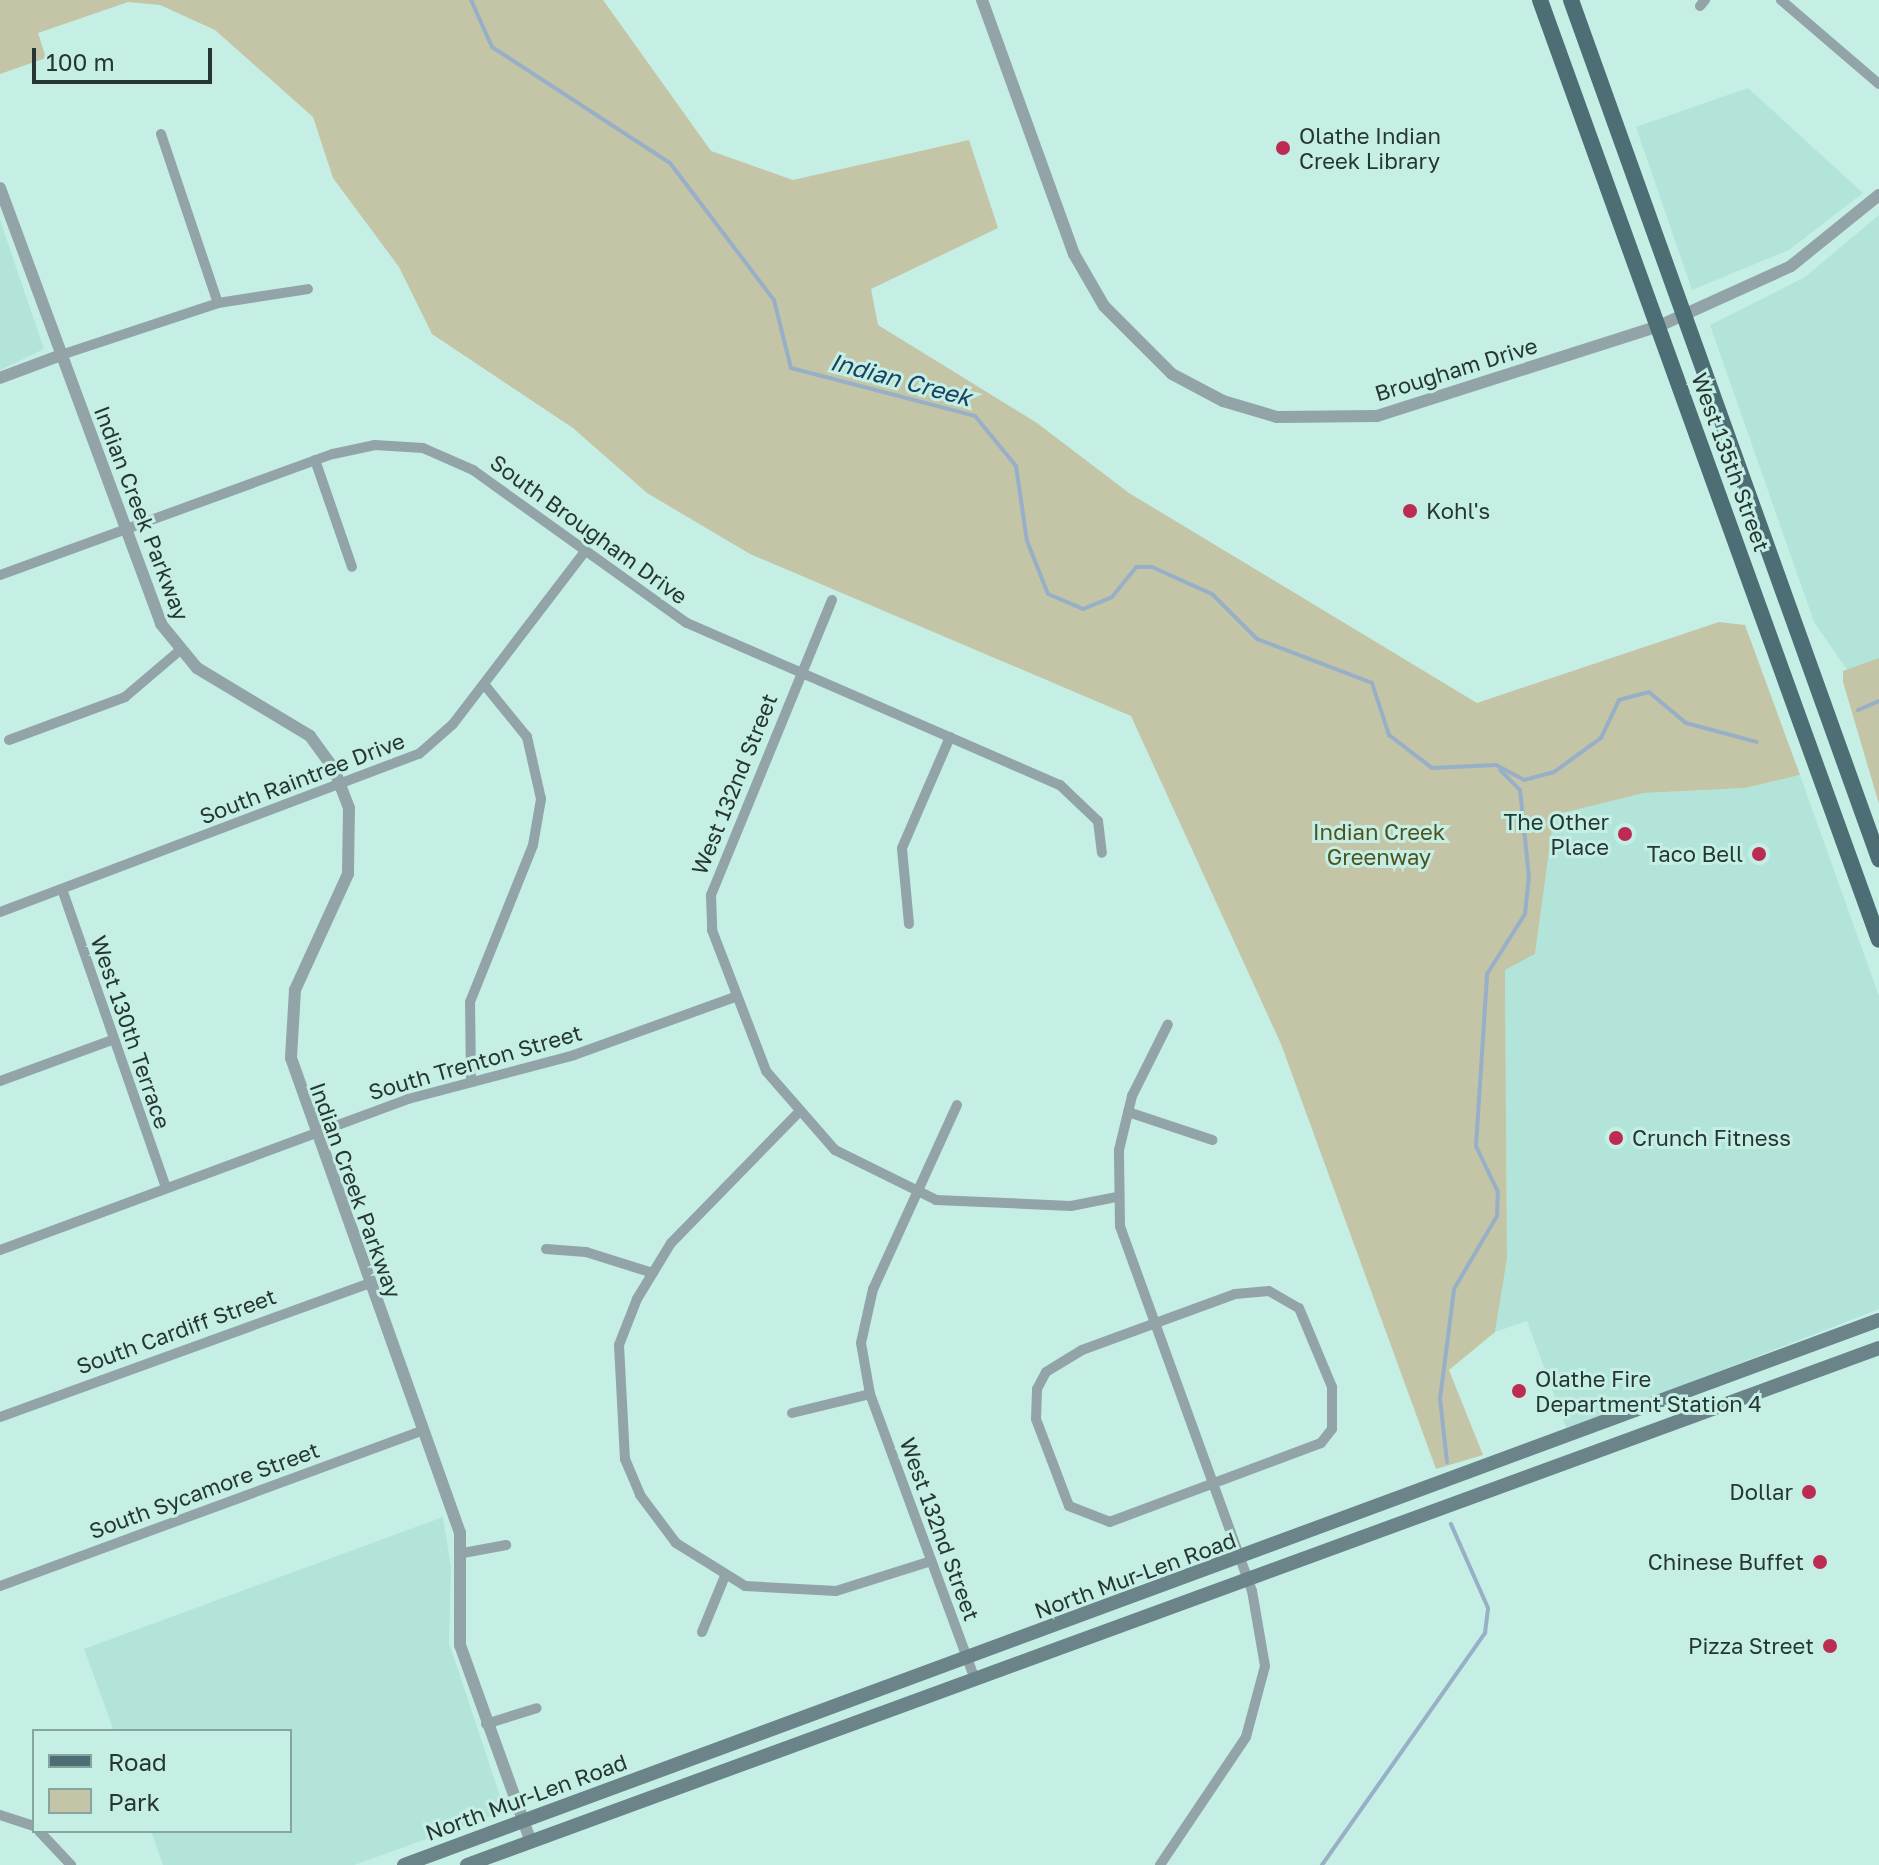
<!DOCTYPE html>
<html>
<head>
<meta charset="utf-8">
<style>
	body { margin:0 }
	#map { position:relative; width:1879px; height:1865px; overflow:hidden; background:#c5efe5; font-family:"Golos Text",sans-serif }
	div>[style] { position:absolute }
	.built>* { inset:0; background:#b2e4d9 }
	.green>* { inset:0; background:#c3c5a6 }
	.stream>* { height:4px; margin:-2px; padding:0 2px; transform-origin:2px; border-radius:2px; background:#97b0c7 }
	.minor>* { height:10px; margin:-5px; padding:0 5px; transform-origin:5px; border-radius:5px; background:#92a4a8 }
	.tertiary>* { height:12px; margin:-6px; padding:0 6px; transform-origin:6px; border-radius:6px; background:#92a4a8 }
	.secondary>* { height:14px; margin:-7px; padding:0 7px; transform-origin:7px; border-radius:7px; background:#6a848a }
	.primary>* { height:16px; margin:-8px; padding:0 8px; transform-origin:8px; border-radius:8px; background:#4d6e75 }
	.dots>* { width:22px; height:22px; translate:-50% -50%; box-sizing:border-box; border:4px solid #c5efe5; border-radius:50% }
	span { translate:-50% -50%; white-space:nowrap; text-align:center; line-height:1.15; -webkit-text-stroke:6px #c5efe5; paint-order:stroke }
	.poi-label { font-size:22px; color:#263733 }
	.left { translate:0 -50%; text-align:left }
	.right { translate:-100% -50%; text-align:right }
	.street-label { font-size:22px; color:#263733 }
	.park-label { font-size:22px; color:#4f521e }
	.water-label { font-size:24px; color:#184162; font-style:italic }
	.legend { position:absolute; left:32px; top:1729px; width:260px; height:104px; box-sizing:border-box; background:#c5efe5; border:2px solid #85a59e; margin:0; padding:10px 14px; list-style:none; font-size:24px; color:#263733 }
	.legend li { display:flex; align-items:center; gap:16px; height:40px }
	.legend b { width:40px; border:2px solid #85a59e }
	.scale { position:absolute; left:32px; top:48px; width:180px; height:36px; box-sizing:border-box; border:4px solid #263733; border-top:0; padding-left:10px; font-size:24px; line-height:28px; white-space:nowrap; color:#263733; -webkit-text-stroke:6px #c5efe5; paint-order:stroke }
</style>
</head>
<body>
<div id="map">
	<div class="built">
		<i style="clip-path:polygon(1748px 88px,1863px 193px,1789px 250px,1692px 290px,1636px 127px)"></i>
		<i style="clip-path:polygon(1879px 215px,1879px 658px,1847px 670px,1814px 622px,1710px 325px,1805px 277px)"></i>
		<i style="clip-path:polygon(0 220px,44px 349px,0 370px)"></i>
		<i style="clip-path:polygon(1800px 775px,1879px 996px,1879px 1309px,1567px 1430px,1527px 1321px,1495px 1332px,1507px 1259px,1505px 969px,1535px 954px,1554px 815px,1644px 793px,1745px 788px)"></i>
		<i style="clip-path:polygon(443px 1517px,451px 1567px,449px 1643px,505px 1811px,354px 1865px,163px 1865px,151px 1831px,290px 1831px,290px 1731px,114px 1731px,84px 1649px)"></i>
	</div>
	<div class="green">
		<i style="clip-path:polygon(0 0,603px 0,711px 151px,793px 180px,969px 140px,998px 228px,871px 289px,878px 325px,1037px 423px,1129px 493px,1477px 703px,1719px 622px,1745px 625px,1800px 775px,1745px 788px,1644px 793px,1554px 815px,1535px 954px,1505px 970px,1507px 1259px,1495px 1332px,1449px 1370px,1483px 1455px,1436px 1469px,1281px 1044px,1131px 716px,750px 554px,647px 493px,573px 428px,432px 334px,399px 267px,333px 178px,313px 117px,215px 30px,160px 5px,128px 2px,38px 33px,46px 58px,0 74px)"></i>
		<i style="clip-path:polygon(1879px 658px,1879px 804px,1843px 682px,1843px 671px)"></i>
	</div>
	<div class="stream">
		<i style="left:471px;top:0;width:51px;rotate:65.9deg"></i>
		<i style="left:492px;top:47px;width:212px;rotate:33.1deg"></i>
		<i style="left:670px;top:163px;width:172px;rotate:52.8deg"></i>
		<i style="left:774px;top:300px;width:70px;rotate:76deg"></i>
		<i style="left:791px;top:368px;width:190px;rotate:14.6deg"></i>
		<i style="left:975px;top:416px;width:65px;rotate:50.6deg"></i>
		<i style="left:1016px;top:466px;width:76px;rotate:81.7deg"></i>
		<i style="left:1027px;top:541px;width:57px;rotate:68.4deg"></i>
		<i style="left:1048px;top:594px;width:38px;rotate:23deg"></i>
		<i style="left:1083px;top:609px;width:31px;rotate:-22deg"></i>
		<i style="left:1112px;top:597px;width:38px;rotate:-51deg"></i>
		<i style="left:1136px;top:567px;width:16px"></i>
		<i style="left:1152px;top:567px;width:66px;rotate:24.2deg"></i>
		<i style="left:1212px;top:594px;width:64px;rotate:45deg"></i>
		<i style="left:1257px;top:639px;width:123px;rotate:20.9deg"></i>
		<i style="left:1372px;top:683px;width:55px;rotate:71.9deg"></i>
		<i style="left:1389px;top:735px;width:54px;rotate:37.5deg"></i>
		<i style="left:1432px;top:768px;width:64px;rotate:-2.7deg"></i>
		<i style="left:1496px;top:765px;width:32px;rotate:28deg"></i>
		<i style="left:1524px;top:780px;width:31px;rotate:-15deg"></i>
		<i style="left:1554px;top:772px;width:58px;rotate:-35.9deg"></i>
		<i style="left:1601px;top:738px;width:42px;rotate:-64.7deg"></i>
		<i style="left:1619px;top:700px;width:31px;rotate:-15deg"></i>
		<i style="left:1649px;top:692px;width:48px;rotate:40deg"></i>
		<i style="left:1686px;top:723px;width:73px;rotate:15deg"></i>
		<i style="left:1858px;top:710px;width:23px;rotate:-23deg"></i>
		<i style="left:1447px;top:1462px;width:63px;rotate:-96.3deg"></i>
		<i style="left:1440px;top:1399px;width:111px;rotate:-82.7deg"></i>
		<i style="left:1454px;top:1289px;width:85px;rotate:-59.5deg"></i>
		<i style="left:1497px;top:1216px;width:24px;rotate:-88deg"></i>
		<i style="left:1498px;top:1192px;width:51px;rotate:-115.6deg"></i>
		<i style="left:1476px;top:1146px;width:172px;rotate:-86.3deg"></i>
		<i style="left:1487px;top:974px;width:71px;rotate:-57.7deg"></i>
		<i style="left:1525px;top:914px;width:36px;rotate:-84deg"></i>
		<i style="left:1529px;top:878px;width:88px;rotate:-95.8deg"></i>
		<i style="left:1520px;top:790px;width:28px;rotate:-135deg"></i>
		<i style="left:1322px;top:1865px;width:284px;rotate:-54.9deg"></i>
		<i style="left:1485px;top:1633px;width:25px;rotate:-83deg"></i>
		<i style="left:1488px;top:1608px;width:92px;rotate:-113.8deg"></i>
	</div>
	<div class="minor">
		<i style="left:1781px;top:0;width:129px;rotate:40.6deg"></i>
		<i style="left:1700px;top:6px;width:8px;rotate:-50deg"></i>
		<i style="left:161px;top:134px;width:178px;rotate:71.4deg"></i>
		<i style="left:61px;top:355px;width:165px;rotate:-18.3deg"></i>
		<i style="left:218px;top:303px;width:91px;rotate:-8.8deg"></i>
		<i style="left:315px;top:460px;width:113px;rotate:70.9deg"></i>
		<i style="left:0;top:575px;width:354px;rotate:-20deg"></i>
		<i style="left:333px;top:454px;width:43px;rotate:-12.1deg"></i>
		<i style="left:375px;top:445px;width:48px;rotate:3.6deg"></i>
		<i style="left:423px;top:448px;width:55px;rotate:23.7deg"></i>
		<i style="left:473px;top:470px;width:263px;rotate:35.6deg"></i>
		<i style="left:687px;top:623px;width:407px;rotate:23.5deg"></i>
		<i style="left:1060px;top:785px;width:52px;rotate:43.5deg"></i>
		<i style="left:1098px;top:821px;width:32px;rotate:83deg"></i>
		<i style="left:832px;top:600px;width:319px;rotate:112.3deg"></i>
		<i style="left:711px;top:895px;width:35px;rotate:88deg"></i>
		<i style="left:712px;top:930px;width:151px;rotate:69deg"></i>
		<i style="left:766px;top:1071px;width:105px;rotate:48.9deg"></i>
		<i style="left:835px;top:1150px;width:113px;rotate:26.3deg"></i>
		<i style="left:936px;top:1200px;width:135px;rotate:2.5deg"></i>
		<i style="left:1071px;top:1206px;width:47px;rotate:-11.1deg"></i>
		<i style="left:9px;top:740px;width:124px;rotate:-20.3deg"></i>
		<i style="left:125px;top:697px;width:71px;rotate:-40.4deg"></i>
		<i style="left:62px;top:889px;width:316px;rotate:70.8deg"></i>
		<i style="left:0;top:912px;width:448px;rotate:-20.7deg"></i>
		<i style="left:419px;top:754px;width:45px;rotate:-41.4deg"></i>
		<i style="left:453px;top:724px;width:214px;rotate:-52.6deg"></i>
		<i style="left:909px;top:924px;width:76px;rotate:-95.3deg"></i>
		<i style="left:902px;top:848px;width:121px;rotate:-66.6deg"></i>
		<i style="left:471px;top:1080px;width:78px;rotate:-90.7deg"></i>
		<i style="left:470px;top:1002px;width:169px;rotate:-68.1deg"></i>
		<i style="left:533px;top:845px;width:47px;rotate:-80.1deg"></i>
		<i style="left:541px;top:799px;width:64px;rotate:-102.7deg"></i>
		<i style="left:527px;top:737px;width:68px;rotate:-129.1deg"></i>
		<i style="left:0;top:1081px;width:119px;rotate:-20.1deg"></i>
		<i style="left:957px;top:1105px;width:202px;rotate:114.5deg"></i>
		<i style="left:873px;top:1289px;width:55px;rotate:102.5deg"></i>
		<i style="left:861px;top:1343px;width:52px;rotate:80deg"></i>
		<i style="left:870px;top:1394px;width:302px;rotate:69.8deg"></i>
		<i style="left:1128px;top:1112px;width:89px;rotate:18.4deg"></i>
		<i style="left:798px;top:1113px;width:182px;rotate:134.3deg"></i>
		<i style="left:671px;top:1243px;width:66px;rotate:121.3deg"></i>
		<i style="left:637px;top:1299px;width:49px;rotate:111.4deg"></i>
		<i style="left:619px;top:1345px;width:114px;rotate:87deg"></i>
		<i style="left:625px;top:1459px;width:39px;rotate:67deg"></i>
		<i style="left:640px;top:1495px;width:60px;rotate:53.1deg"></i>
		<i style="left:676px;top:1543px;width:81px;rotate:31.9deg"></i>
		<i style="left:745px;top:1586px;width:91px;rotate:3.1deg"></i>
		<i style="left:836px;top:1591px;width:100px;rotate:-17.5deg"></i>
		<i style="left:546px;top:1249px;width:40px;rotate:4.3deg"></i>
		<i style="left:586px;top:1252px;width:70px;rotate:17.4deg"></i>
		<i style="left:0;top:1250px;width:435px;rotate:-20.3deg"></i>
		<i style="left:408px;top:1099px;width:172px;rotate:-14.8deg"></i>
		<i style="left:574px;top:1055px;width:171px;rotate:-19.8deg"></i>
		<i style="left:1269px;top:1291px;width:34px;rotate:30deg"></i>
		<i style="left:1299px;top:1308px;width:86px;rotate:67.3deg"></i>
		<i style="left:1332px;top:1387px;width:42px;rotate:90deg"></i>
		<i style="left:1332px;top:1429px;width:18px;rotate:128deg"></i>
		<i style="left:1321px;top:1443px;width:225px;rotate:159.5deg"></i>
		<i style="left:1110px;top:1522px;width:44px;rotate:-158.7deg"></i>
		<i style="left:1069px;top:1506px;width:93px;rotate:-110.8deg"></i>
		<i style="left:1036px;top:1419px;width:30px;rotate:-88deg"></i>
		<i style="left:1037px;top:1389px;width:19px;rotate:-62deg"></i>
		<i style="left:1046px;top:1372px;width:42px;rotate:-31.4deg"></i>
		<i style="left:1082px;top:1350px;width:163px;rotate:-20.1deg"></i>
		<i style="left:1235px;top:1294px;width:34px;rotate:-5deg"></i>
		<i style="left:792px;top:1413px;width:80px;rotate:-13.7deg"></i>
		<i style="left:0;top:1417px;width:390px;rotate:-19.9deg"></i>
		<i style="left:463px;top:1553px;width:44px;rotate:-10.5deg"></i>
		<i style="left:0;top:1586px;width:450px;rotate:-20.2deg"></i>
		<i style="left:702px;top:1632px;width:61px;rotate:-67.7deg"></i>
		<i style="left:486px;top:1724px;width:53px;rotate:-17.4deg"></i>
		<i style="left:0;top:1815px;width:36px;rotate:18deg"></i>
		<i style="left:39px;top:1831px;width:47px;rotate:46.7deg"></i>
		<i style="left:1160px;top:1865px;width:154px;rotate:-56.1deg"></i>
		<i style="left:1246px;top:1737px;width:73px;rotate:-75deg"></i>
		<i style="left:1265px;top:1666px;width:76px;rotate:-99.8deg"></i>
		<i style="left:1252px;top:1591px;width:388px;rotate:-109.9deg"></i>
		<i style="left:1120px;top:1226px;width:76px;rotate:-90.8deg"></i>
		<i style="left:1119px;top:1150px;width:56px;rotate:-76.5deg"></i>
		<i style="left:1132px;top:1096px;width:80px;rotate:-63.4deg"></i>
	</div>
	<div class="tertiary">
		<i style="left:982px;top:0;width:270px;rotate:70.1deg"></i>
		<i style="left:1074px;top:254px;width:60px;rotate:60deg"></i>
		<i style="left:1104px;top:306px;width:96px;rotate:45deg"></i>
		<i style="left:1172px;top:374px;width:58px;rotate:27.9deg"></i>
		<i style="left:1223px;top:401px;width:56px;rotate:16.5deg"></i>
		<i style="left:1277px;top:417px;width:100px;rotate:-0.6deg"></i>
		<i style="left:1377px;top:416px;width:296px;rotate:-17.7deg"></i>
		<i style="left:1659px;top:326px;width:145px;rotate:-24.4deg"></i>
		<i style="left:1791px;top:266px;width:113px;rotate:-38.9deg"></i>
		<i style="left:0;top:188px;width:465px;rotate:69.7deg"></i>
		<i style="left:161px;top:624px;width:57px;rotate:50.7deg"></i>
		<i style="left:197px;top:668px;width:132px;rotate:31deg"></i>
		<i style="left:310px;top:736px;width:41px;rotate:54deg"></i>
		<i style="left:334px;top:769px;width:42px;rotate:69deg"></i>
		<i style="left:349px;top:808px;width:66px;rotate:90.9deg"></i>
		<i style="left:348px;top:874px;width:128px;rotate:114.6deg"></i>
		<i style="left:295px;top:990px;width:68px;rotate:93.4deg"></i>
		<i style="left:291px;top:1058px;width:504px;rotate:70.41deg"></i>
		<i style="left:460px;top:1533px;width:112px;rotate:90deg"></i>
		<i style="left:460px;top:1645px;width:209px;rotate:70.2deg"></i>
		<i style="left:0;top:378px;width:65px;rotate:-20.7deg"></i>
	</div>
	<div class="secondary">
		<i style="left:404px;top:1865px;width:1572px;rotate:-20.28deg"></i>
		<i style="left:467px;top:1865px;width:1504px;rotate:-20.11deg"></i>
	</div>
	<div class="primary">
		<i style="left:1540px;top:0;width:999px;rotate:70.17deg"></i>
		<i style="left:1571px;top:0;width:913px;rotate:70.27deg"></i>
	</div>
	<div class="dots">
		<i style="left:1283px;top:148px;background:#bb2b52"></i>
		<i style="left:1410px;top:511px;background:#bb2b52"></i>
		<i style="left:1625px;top:834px;background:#bb2b52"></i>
		<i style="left:1759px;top:854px;background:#bb2b52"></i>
		<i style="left:1616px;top:1138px;background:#bb2b52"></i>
		<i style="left:1519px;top:1391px;background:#bb2b52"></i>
		<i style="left:1809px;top:1492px;background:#bb2b52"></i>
		<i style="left:1820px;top:1562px;background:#bb2b52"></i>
		<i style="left:1830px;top:1646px;background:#bb2b52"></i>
	</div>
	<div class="poi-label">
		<span class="left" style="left:1299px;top:148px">Olathe Indian<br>Creek Library</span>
		<span class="left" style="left:1426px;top:511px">Kohl's</span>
		<span class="right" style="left:1609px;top:834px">The Other<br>Place</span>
		<span class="right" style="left:1743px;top:854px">Taco Bell</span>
		<span class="left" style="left:1632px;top:1138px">Crunch Fitness</span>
		<span class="left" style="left:1535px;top:1391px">Olathe Fire<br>Department Station 4</span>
		<span class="right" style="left:1793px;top:1492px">Dollar</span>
		<span class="right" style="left:1804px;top:1562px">Chinese Buffet</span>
		<span class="right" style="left:1814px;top:1646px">Pizza Street</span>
	</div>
	<div class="street-label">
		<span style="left:1456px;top:369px;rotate:-17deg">Brougham Drive</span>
		<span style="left:1731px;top:462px;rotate:70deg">West 135th Street</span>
		<span style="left:142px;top:513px;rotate:69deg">Indian Creek Parkway</span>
		<span style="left:589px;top:529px;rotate:36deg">South Brougham Drive</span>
		<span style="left:302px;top:778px;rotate:-21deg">South Raintree Drive</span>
		<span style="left:734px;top:784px;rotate:-68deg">West 132nd Street</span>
		<span style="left:131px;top:1032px;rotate:71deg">West 130th Terrace</span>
		<span style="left:475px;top:1062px;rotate:-16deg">South Trenton Street</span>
		<span style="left:356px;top:1190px;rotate:70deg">Indian Creek Parkway</span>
		<span style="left:176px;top:1331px;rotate:-20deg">South Cardiff Street</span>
		<span style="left:204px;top:1490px;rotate:-20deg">South Sycamore Street</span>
		<span style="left:940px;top:1529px;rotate:70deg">West 132nd Street</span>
		<span style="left:1135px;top:1575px;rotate:-20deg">North Mur-Len Road</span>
		<span style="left:526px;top:1797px;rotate:-20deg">North Mur-Len Road</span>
	</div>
	<div class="park-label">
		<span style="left:1379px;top:844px">Indian Creek<br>Greenway</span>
	</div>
	<div class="water-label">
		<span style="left:901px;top:379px;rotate:15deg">Indian Creek</span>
	</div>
	<ul class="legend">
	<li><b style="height:10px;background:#4d6e75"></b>Road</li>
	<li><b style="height:22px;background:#c3c5a6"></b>Park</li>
	</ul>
	<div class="scale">100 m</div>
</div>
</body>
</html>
